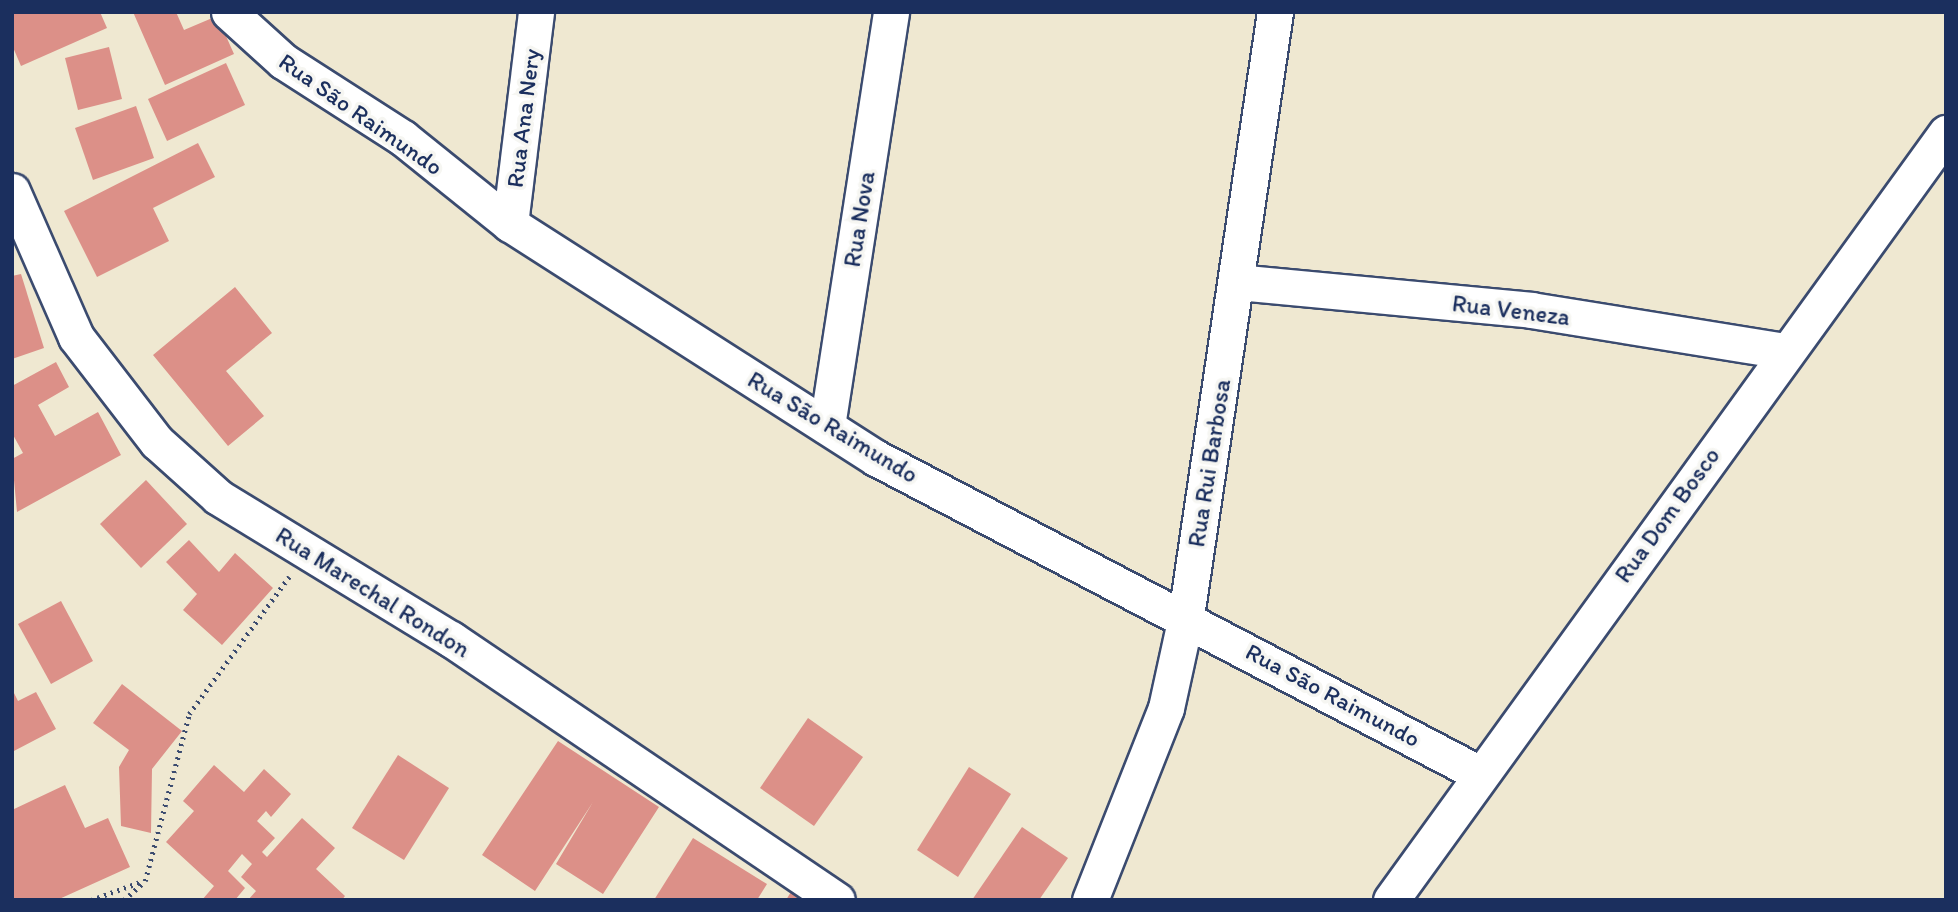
<!DOCTYPE html>
<html>
<head>
<meta charset="utf-8">
<style>
	body { margin:0 }
	#map { position:relative; width:1958px; height:912px; overflow:hidden; background:#efe8d1; font-family:Itim,sans-serif }
	div>[style] { position:absolute }
	.building>* { inset:0; background:#dc9088 }
	.path>* { height:4.5px; margin-top:-2.25px; transform-origin:0; background:repeating-linear-gradient(90deg,#3b4b6f 0 2px,transparent 0 7px) }
	.roads { filter:drop-shadow(2px 0 #3b4b6f) drop-shadow(-2px 0 #3b4b6f) drop-shadow(0 2px #3b4b6f) drop-shadow(0 -2px #3b4b6f) }
	.minor>* { height:35px; margin:-17.5px; padding:0 17.5px; transform-origin:17.5px; border-radius:17.5px; background:#fff }
	span { translate:-50% -50%; white-space:nowrap; text-align:center; line-height:1.15; -webkit-text-stroke:7px #f6f6f2; paint-order:stroke }
	.street-label { font-size:24px; color:#1b2f5e }
	.frame { position:absolute; inset:0; border:14px solid #1b2f5e; pointer-events:none }
</style>
</head>
<body>
<div id="map">
	<div class="building">
		<i style="clip-path:polygon(12px 12px,100px 12px,107px 28px,21px 66px,12px 45px)"></i>
		<i style="clip-path:polygon(133px 12px,176px 12px,184px 30px,217px 16px,234px 54px,165px 85px)"></i>
		<i style="clip-path:polygon(109px 47px,122px 99px,78px 110px,65px 58px)"></i>
		<i style="clip-path:polygon(226px 63px,245px 105px,167px 141px,148px 99px)"></i>
		<i style="clip-path:polygon(136px 106px,154px 158px,93px 180px,75px 128px)"></i>
		<i style="clip-path:polygon(198px 143px,215px 177px,153px 208px,169px 241px,97px 277px,64px 211px)"></i>
		<i style="clip-path:polygon(21px 274px,44px 348px,12px 359px,12px 276px)"></i>
		<i style="clip-path:polygon(235px 287px,272px 333px,226px 371px,264px 416px,228px 446px,153px 355px)"></i>
		<i style="clip-path:polygon(56px 362px,69px 387px,38px 405px,55px 436px,98px 412px,121px 455px,17px 512px,12px 459px,23px 453px,12px 433px,12px 386px)"></i>
		<i style="clip-path:polygon(146px 480px,187px 524px,141px 568px,100px 524px)"></i>
		<i style="clip-path:polygon(189px 540px,219px 572px,235px 553px,273px 588px,222px 645px,183px 610px,197px 594px,166px 562px)"></i>
		<i style="clip-path:polygon(61px 601px,93px 661px,51px 684px,18px 624px)"></i>
		<i style="clip-path:polygon(122px 684px,182px 731px,152px 769px,151px 833px,121px 826px,119px 767px,129px 750px,93px 723px)"></i>
		<i style="clip-path:polygon(12px 689px,18px 701px,36px 692px,56px 729px,12px 752px)"></i>
		<i style="clip-path:polygon(808px 718px,863px 757px,814px 826px,760px 788px)"></i>
		<i style="clip-path:polygon(558px 741px,659px 807px,603px 894px,556px 864px,593px 802px,535px 891px,482px 855px)"></i>
		<i style="clip-path:polygon(398px 755px,449px 788px,404px 860px,352px 828px)"></i>
		<i style="clip-path:polygon(214px 765px,244px 792px,264px 769px,291px 794px,271px 817px,266px 811px,257px 821px,275px 838px,262px 852px,267px 857px,302px 818px,335px 848px,316px 869px,345px 896px,342px 900px,248px 900px,256px 891px,241px 877px,252px 864px,242px 854px,228px 871px,245px 888px,235px 900px,202px 900px,214px 886px,166px 842px,194px 811px,183px 801px)"></i>
		<i style="clip-path:polygon(969px 767px,1011px 794px,958px 877px,917px 850px)"></i>
		<i style="clip-path:polygon(65px 785px,85px 828px,108px 818px,130px 867px,57px 900px,12px 900px,12px 810px)"></i>
		<i style="clip-path:polygon(1022px 827px,1068px 858px,1039px 900px,972px 900px)"></i>
		<i style="clip-path:polygon(693px 838px,767px 884px,757px 900px,654px 900px)"></i>
		<i style="clip-path:polygon(794px 887px,814px 900px,786px 900px)"></i>
	</div>
	<div class="path">
		<i style="left:91px;top:900px;width:55px;rotate:-20.1deg"></i>
		<i style="left:124px;top:900px;width:28px;rotate:-42deg"></i>
		<i style="left:145px;top:881px;width:173px;rotate:-75.2deg"></i>
		<i style="left:189px;top:714px;width:170px;rotate:-53.9deg"></i>
	</div>
	<div class="roads">
		<div class="minor">
			<i style="left:229px;top:12px;width:73px;rotate:42.2deg"></i>
			<i style="left:283px;top:61px;width:143px;rotate:32.7deg"></i>
			<i style="left:403px;top:138px;width:137px;rotate:38.8deg"></i>
			<i style="left:510px;top:224px;width:434px;rotate:32.6deg"></i>
			<i style="left:876px;top:458px;width:682px;rotate:27.62deg"></i>
			<i style="left:12px;top:191px;width:159px;rotate:66.3deg"></i>
			<i style="left:76px;top:337px;width:133px;rotate:52.4deg"></i>
			<i style="left:157px;top:442px;width:82px;rotate:42deg"></i>
			<i style="left:218px;top:497px;width:273px;rotate:31.4deg"></i>
			<i style="left:451px;top:639px;width:466px;rotate:34.1deg"></i>
			<i style="left:510px;top:224px;width:214px;rotate:-83deg"></i>
			<i style="left:1237px;top:282px;width:295px;rotate:5.4deg"></i>
			<i style="left:1531px;top:310px;width:257px;rotate:9.2deg"></i>
			<i style="left:827px;top:426px;width:419px;rotate:-81.2deg"></i>
			<i style="left:1090px;top:900px;width:206px;rotate:-68.4deg"></i>
			<i style="left:1166px;top:708px;width:94px;rotate:-77.7deg"></i>
			<i style="left:1186px;top:616px;width:611px;rotate:-81.62deg"></i>
			<i style="left:1391px;top:900px;width:947px;rotate:-54.11deg"></i>
		</div>
	</div>
	<div class="street-label">
		<span style="left:361px;top:114px;rotate:35deg">Rua São Raimundo</span>
		<span style="left:523px;top:118px;rotate:-83deg">Rua Ana Nery</span>
		<span style="left:859px;top:219px;rotate:-81deg">Rua Nova</span>
		<span style="left:1511px;top:310px;rotate:7deg">Rua Veneza</span>
		<span style="left:833px;top:427px;rotate:31deg">Rua São Raimundo</span>
		<span style="left:1209px;top:463px;rotate:-81deg">Rua Rui Barbosa</span>
		<span style="left:1667px;top:515px;rotate:-54deg">Rua Dom Bosco</span>
		<span style="left:373px;top:592px;rotate:32deg">Rua Marechal Rondon</span>
		<span style="left:1333px;top:695px;rotate:28deg">Rua São Raimundo</span>
	</div>
	<div class="frame"></div>
</div>
</body>
</html>
